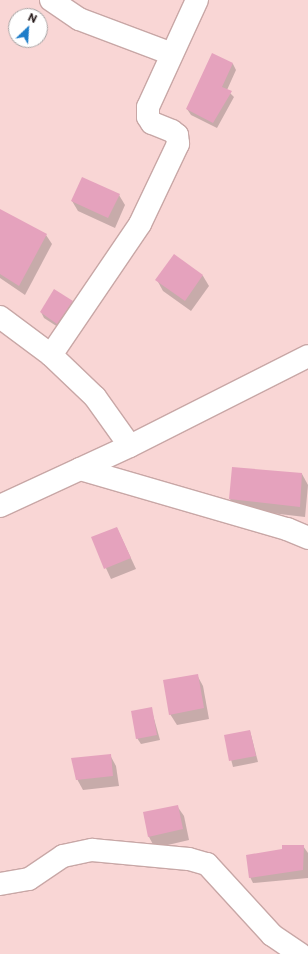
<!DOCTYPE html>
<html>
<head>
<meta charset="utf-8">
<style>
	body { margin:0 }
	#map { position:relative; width:308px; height:954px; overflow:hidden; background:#f9d6d5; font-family:Commissioner,sans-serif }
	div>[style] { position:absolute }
	.shadow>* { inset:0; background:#0003 }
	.building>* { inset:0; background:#e5a2bd }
	.roads { filter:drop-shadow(1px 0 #c8a7a6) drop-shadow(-1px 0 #c8a7a6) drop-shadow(0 1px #c8a7a6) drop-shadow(0 -1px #c8a7a6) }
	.minor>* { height:22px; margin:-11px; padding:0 11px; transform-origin:11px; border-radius:11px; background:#fff }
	span { translate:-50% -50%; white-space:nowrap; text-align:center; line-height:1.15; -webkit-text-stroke:3px #fff; paint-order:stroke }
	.north { position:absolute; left:8px; top:8px; width:40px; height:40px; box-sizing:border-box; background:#fff; border:1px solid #a7a3a3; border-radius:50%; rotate:25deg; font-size:11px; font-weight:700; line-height:16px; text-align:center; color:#241818 }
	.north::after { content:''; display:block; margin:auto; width:14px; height:18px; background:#1e7dc9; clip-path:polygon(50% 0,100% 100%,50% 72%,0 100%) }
</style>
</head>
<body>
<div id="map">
	<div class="shadow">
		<i style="clip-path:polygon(213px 55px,233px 64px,236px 70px,227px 90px,234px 97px,217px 128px,191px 115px,187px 109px)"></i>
		<i style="clip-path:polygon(119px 195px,125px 205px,115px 228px,78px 211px,72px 201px)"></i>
		<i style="clip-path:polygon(0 210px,46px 235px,52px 244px,25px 295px,0 278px)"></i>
		<i style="clip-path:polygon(174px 256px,203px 276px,209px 286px,191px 311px,163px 291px,157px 280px)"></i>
		<i style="clip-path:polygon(72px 301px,75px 307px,61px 329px,44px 318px,41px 312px)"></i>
		<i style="clip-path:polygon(302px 474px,308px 485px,305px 517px,236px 509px,230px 499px)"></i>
		<i style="clip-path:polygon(117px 528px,136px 569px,111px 579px,92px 538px)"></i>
		<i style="clip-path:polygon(197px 675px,203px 686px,209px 719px,177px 725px,170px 714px)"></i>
		<i style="clip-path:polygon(151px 708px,160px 740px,141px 744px,137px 738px)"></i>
		<i style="clip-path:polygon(250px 731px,258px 762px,233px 767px,225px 736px)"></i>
		<i style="clip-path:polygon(110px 755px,116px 766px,119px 786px,83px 790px,77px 779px)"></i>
		<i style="clip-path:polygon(177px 806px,184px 816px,189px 840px,155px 848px,149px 837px,144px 813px)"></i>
		<i style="clip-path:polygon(303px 846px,308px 853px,308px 878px,253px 883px,250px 877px)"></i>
	</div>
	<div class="building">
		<i style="clip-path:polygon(212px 53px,233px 63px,222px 87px,232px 91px,213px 123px,186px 109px)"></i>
		<i style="clip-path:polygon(82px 177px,120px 194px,108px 218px,71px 201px)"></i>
		<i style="clip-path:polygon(0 209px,47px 234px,19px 286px,0 274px)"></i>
		<i style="clip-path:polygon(174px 254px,203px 275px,185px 301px,155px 280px)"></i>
		<i style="clip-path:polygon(54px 289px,73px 301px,57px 324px,40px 312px)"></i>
		<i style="clip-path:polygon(232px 467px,302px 473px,300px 507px,229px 499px)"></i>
		<i style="clip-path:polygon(117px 527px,131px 558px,104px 569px,91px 537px)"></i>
		<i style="clip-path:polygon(198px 674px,204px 708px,169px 715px,163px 680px)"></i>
		<i style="clip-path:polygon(152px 707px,157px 735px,136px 739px,131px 711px)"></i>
		<i style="clip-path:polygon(250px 730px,256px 756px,229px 761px,224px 735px)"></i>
		<i style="clip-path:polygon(111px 754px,113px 776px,76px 780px,71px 758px)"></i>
		<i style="clip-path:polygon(178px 805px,183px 829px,148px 837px,143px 812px)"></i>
		<i style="clip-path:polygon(282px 845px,304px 845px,303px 870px,249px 878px,246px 855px,282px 849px)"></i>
	</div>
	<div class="roads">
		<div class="minor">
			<i style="left:51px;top:0;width:34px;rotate:34deg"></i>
			<i style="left:79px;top:19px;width:99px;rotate:20.6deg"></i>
			<i style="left:0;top:317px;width:64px;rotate:36.7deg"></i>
			<i style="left:51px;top:355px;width:61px;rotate:43.7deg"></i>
			<i style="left:95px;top:397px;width:60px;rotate:54.5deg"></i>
			<i style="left:51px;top:355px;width:158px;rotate:-55.8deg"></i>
			<i style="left:140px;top:224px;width:89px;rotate:-64.6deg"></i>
			<i style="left:178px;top:144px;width:9px;rotate:-96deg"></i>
			<i style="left:177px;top:135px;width:6px;rotate:-141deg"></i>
			<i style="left:172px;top:131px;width:22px;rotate:-158deg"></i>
			<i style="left:152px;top:123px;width:7px;rotate:-124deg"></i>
			<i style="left:148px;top:117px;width:10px;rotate:-90deg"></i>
			<i style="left:148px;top:107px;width:118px;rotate:-65.4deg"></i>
			<i style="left:80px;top:469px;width:216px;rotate:16.2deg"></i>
			<i style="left:287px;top:529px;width:23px;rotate:23deg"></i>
			<i style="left:0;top:506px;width:143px;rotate:-24.8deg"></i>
			<i style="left:130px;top:446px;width:199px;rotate:-26.8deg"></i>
			<i style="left:0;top:884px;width:29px;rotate:-10deg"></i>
			<i style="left:29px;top:879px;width:41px;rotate:-34.1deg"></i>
			<i style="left:63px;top:856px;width:30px;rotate:-12deg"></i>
			<i style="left:92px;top:850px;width:97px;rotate:5.3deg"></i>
			<i style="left:189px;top:859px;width:19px;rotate:16deg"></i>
			<i style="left:207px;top:864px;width:96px;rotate:47.5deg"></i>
			<i style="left:272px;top:935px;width:34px;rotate:34deg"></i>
		</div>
	</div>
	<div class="north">N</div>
</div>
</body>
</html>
